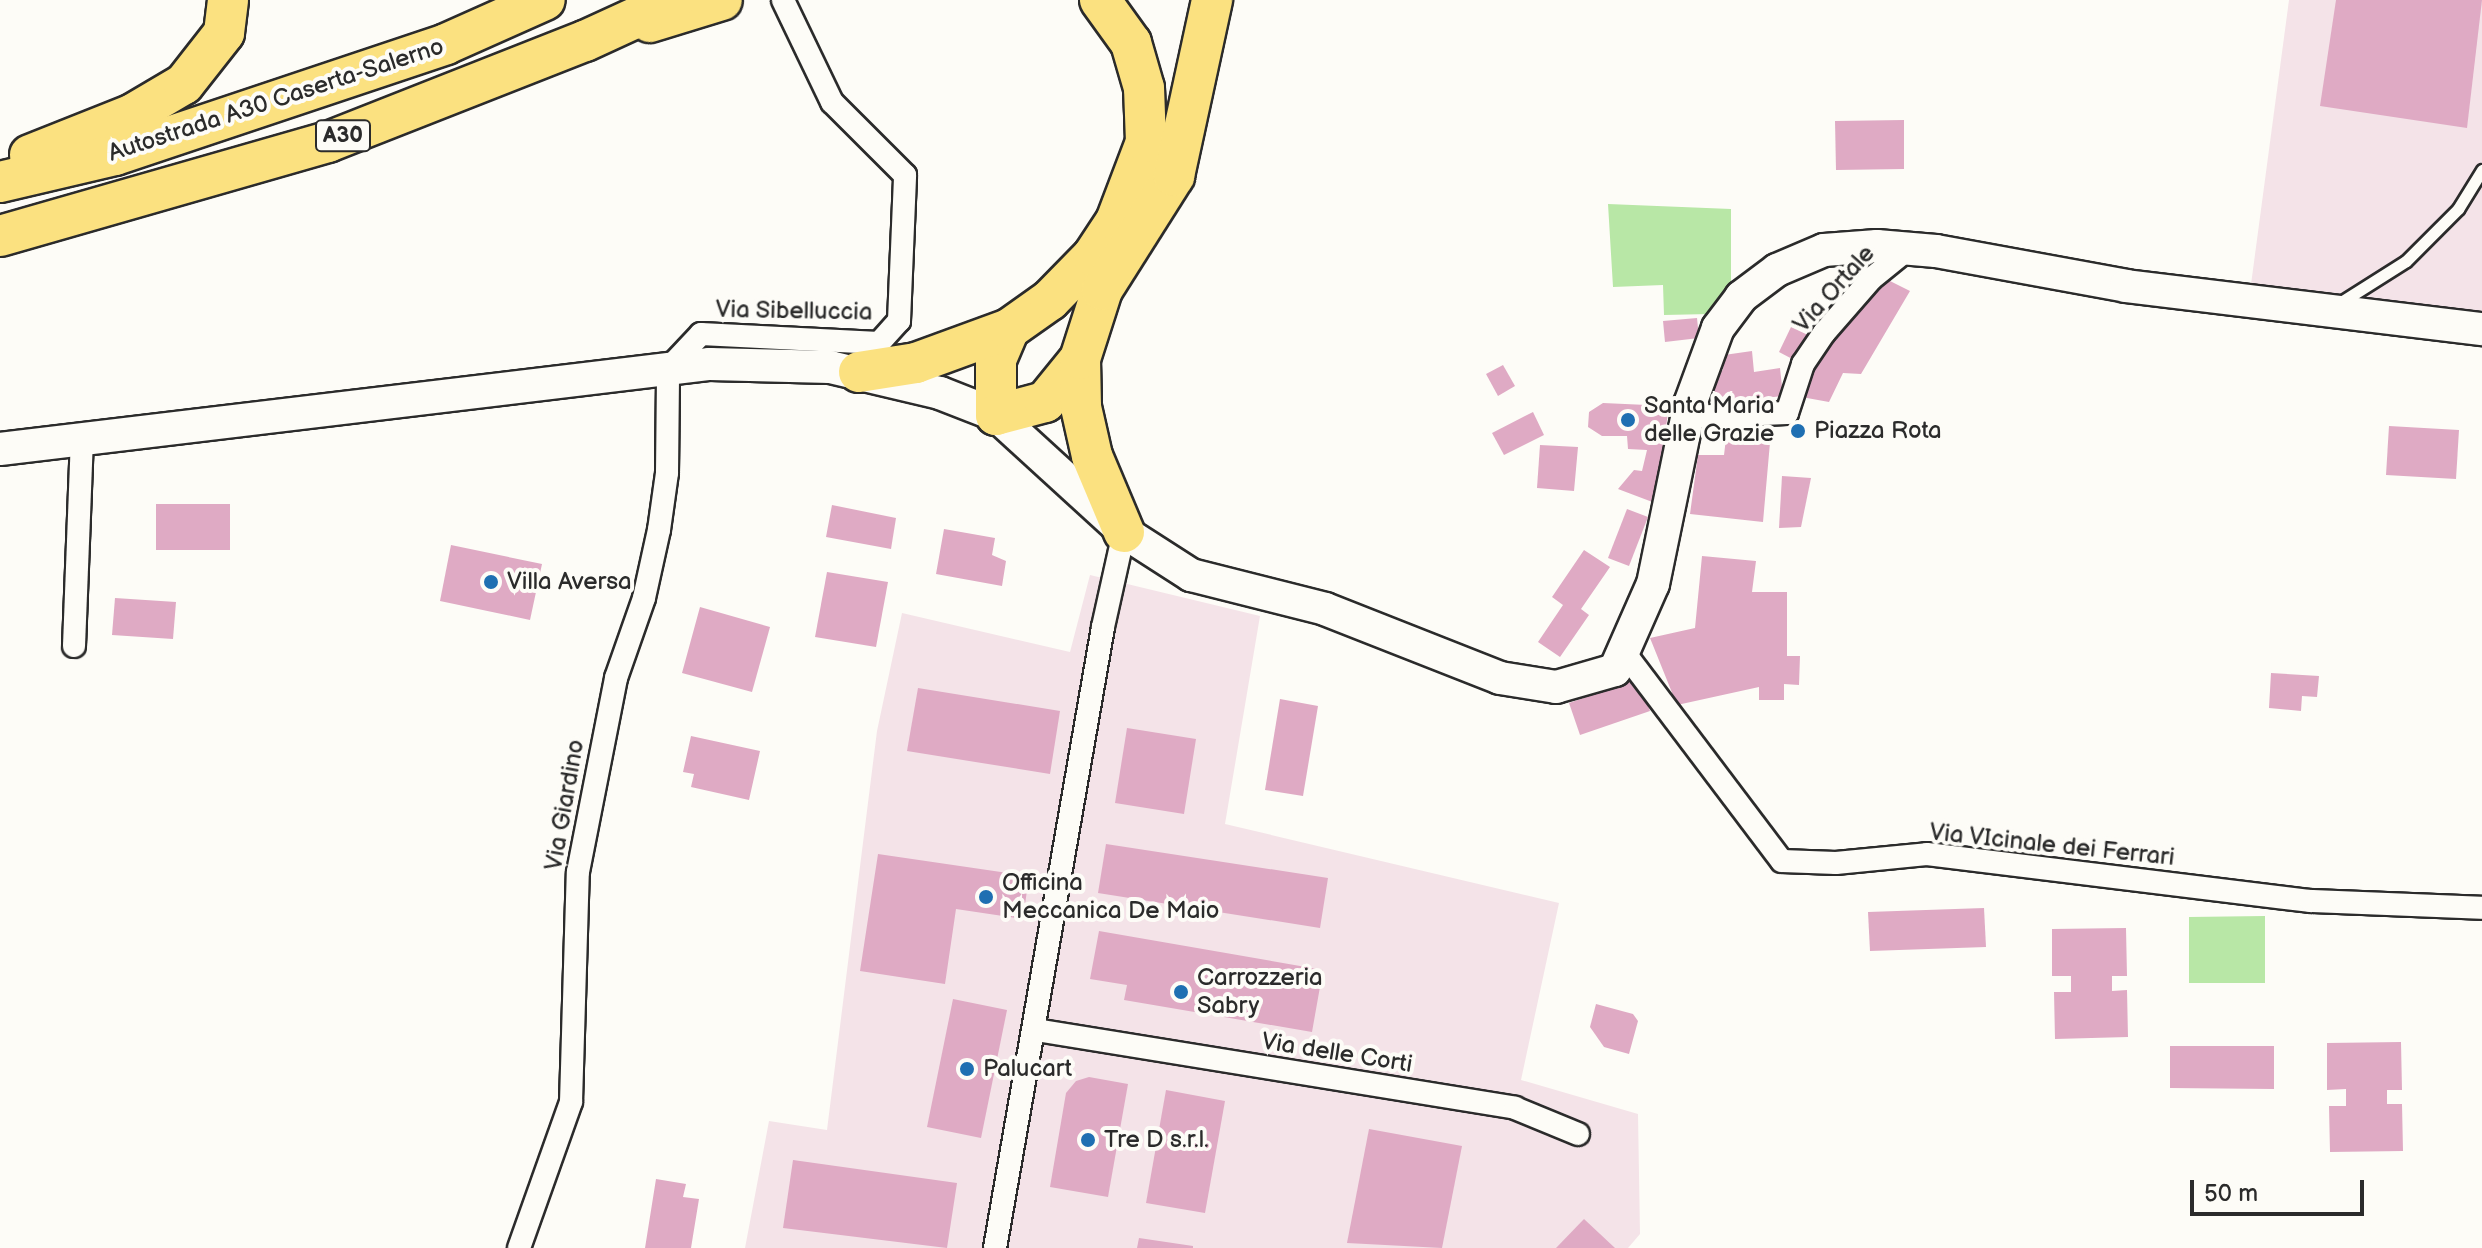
<!DOCTYPE html>
<html>
<head>
<meta charset="utf-8">
<style>
	body { margin:0 }
	#map { position:relative; width:2482px; height:1248px; overflow:hidden; background:#fdfcf7; font-family:"Balsamiq Sans",sans-serif }
	div>[style] { position:absolute }
	.built>* { inset:0; background:#f4e3e8 }
	.green>* { inset:0; background:#b8e7a6 }
	.building>* { inset:0; background:#dfaac4 }
	.roads { filter:drop-shadow(2px 0 #2b2b2b) drop-shadow(-2px 0 #2b2b2b) drop-shadow(0 2px #2b2b2b) drop-shadow(0 -2px #2b2b2b) }
	.lane>* { height:11px; margin:-5.5px; padding:0 5.5px; transform-origin:5.5px; border-radius:5.5px; background:#fdfcf7 }
	.street>* { height:22px; margin:-11px; padding:0 11px; transform-origin:11px; border-radius:11px; background:#fdfcf7 }
	.secondary>* { height:32px; margin:-16px; padding:0 16px; transform-origin:16px; border-radius:16px; background:#fdfcf7 }
	.highway>* { height:40px; margin:-20px; padding:0 20px; transform-origin:20px; border-radius:20px; background:#fbe180 }
	.dots>* { width:22px; height:22px; translate:-50% -50%; box-sizing:border-box; border:4px solid #fdfcf7; border-radius:50% }
	span { translate:-50% -50%; white-space:nowrap; text-align:center; line-height:1.15; -webkit-text-stroke:8px #fdfcf7; paint-order:stroke }
	.shield-label span { padding:2px 6px; background:#fdfcf7; border:2px solid; border-radius:6px; -webkit-text-stroke-width:0 }
	.shield-label { font-size:22px; color:#2b2b2b; font-weight:700 }
	.street-label { font-size:24px; color:#2b2b2b }
	.poi-label { font-size:24px; color:#2b2b2b }
	.left { translate:0 -50%; text-align:left }
	.scale { position:absolute; left:2190px; top:1180px; width:174px; height:36px; box-sizing:border-box; border:4px solid #2b2b2b; border-top:0; padding-left:10px; font-size:24px; line-height:28px; white-space:nowrap; color:#2b2b2b; -webkit-text-stroke:6px #fdfcf7; paint-order:stroke }
</style>
</head>
<body>
<div id="map">
	<div class="built">
		<i style="clip-path:polygon(2289px 0,2482px 0,2482px 311px,2250px 292px)"></i>
		<i style="clip-path:polygon(1090px 575px,1260px 616px,1225px 824px,1559px 903px,1521px 1080px,1638px 1114px,1640px 1234px,1628px 1248px,745px 1248px,769px 1121px,827px 1130px,877px 731px,902px 613px,1070px 652px)"></i>
	</div>
	<div class="green">
		<i style="clip-path:polygon(1608px 204px,1731px 209px,1731px 289px,1710px 314px,1664px 315px,1663px 285px,1613px 287px)"></i>
		<i style="clip-path:polygon(2265px 916px,2265px 983px,2189px 983px,2189px 917px)"></i>
	</div>
	<div class="building">
		<i style="clip-path:polygon(2336px 0,2482px 0,2467px 128px,2320px 106px)"></i>
		<i style="clip-path:polygon(1904px 120px,1904px 169px,1836px 170px,1835px 121px)"></i>
		<i style="clip-path:polygon(1890px 281px,1910px 291px,1861px 374px,1843px 373px,1829px 402px,1796px 396px,1833px 338px,1872px 293px)"></i>
		<i style="clip-path:polygon(1697px 318px,1699px 338px,1665px 342px,1663px 321px)"></i>
		<i style="clip-path:polygon(1791px 327px,1810px 336px,1798px 362px,1779px 352px)"></i>
		<i style="clip-path:polygon(1752px 351px,1754px 372px,1780px 368px,1783px 396px,1715px 404px,1710px 377px,1723px 370px,1724px 355px)"></i>
		<i style="clip-path:polygon(1503px 365px,1515px 386px,1498px 396px,1486px 374px)"></i>
		<i style="clip-path:polygon(1603px 403px,1669px 406px,1655px 503px,1618px 489px,1634px 470px,1642px 471px,1647px 450px,1628px 449px,1627px 436px,1602px 436px,1588px 427px,1589px 412px)"></i>
		<i style="clip-path:polygon(1533px 412px,1544px 435px,1504px 455px,1492px 433px)"></i>
		<i style="clip-path:polygon(1772px 420px,1763px 522px,1690px 514px,1698px 455px,1724px 455px,1728px 422px)"></i>
		<i style="clip-path:polygon(2389px 426px,2459px 430px,2456px 479px,2386px 475px)"></i>
		<i style="clip-path:polygon(1540px 445px,1578px 447px,1574px 491px,1537px 488px)"></i>
		<i style="clip-path:polygon(1782px 476px,1811px 478px,1801px 527px,1779px 528px)"></i>
		<i style="clip-path:polygon(156px 504px,230px 504px,230px 550px,156px 550px)"></i>
		<i style="clip-path:polygon(832px 505px,896px 518px,891px 549px,826px 537px)"></i>
		<i style="clip-path:polygon(1627px 509px,1648px 517px,1629px 566px,1608px 558px)"></i>
		<i style="clip-path:polygon(944px 529px,995px 538px,992px 555px,1006px 561px,1002px 586px,936px 574px)"></i>
		<i style="clip-path:polygon(451px 545px,542px 564px,530px 620px,440px 601px)"></i>
		<i style="clip-path:polygon(1584px 550px,1610px 567px,1581px 609px,1589px 615px,1560px 657px,1538px 642px,1563px 605px,1552px 597px)"></i>
		<i style="clip-path:polygon(1702px 556px,1756px 561px,1752px 592px,1787px 592px,1787px 656px,1800px 656px,1799px 685px,1784px 684px,1784px 700px,1759px 700px,1759px 687px,1677px 705px,1650px 638px,1695px 628px)"></i>
		<i style="clip-path:polygon(827px 572px,888px 582px,876px 647px,815px 637px)"></i>
		<i style="clip-path:polygon(115px 598px,176px 602px,173px 639px,112px 635px)"></i>
		<i style="clip-path:polygon(700px 607px,770px 627px,752px 692px,682px 673px)"></i>
		<i style="clip-path:polygon(2271px 673px,2319px 676px,2317px 697px,2302px 696px,2301px 711px,2269px 708px)"></i>
		<i style="clip-path:polygon(1639px 679px,1650px 711px,1580px 735px,1569px 703px)"></i>
		<i style="clip-path:polygon(918px 688px,1060px 711px,1050px 774px,907px 751px)"></i>
		<i style="clip-path:polygon(1280px 699px,1318px 706px,1303px 796px,1265px 790px)"></i>
		<i style="clip-path:polygon(1127px 728px,1196px 739px,1184px 814px,1115px 803px)"></i>
		<i style="clip-path:polygon(691px 736px,760px 751px,749px 800px,691px 787px,694px 774px,683px 772px)"></i>
		<i style="clip-path:polygon(1106px 844px,1328px 878px,1320px 928px,1098px 893px)"></i>
		<i style="clip-path:polygon(878px 854px,1029px 876px,1023px 919px,956px 909px,945px 984px,860px 971px)"></i>
		<i style="clip-path:polygon(1984px 908px,1986px 947px,1870px 951px,1868px 912px)"></i>
		<i style="clip-path:polygon(2126px 928px,2127px 976px,2112px 976px,2112px 991px,2127px 990px,2128px 1037px,2055px 1039px,2054px 992px,2071px 992px,2071px 976px,2052px 976px,2052px 929px)"></i>
		<i style="clip-path:polygon(1099px 931px,1323px 970px,1312px 1032px,1124px 1000px,1127px 985px,1090px 979px)"></i>
		<i style="clip-path:polygon(953px 999px,1007px 1010px,981px 1138px,927px 1127px)"></i>
		<i style="clip-path:polygon(1596px 1004px,1633px 1014px,1638px 1021px,1629px 1054px,1604px 1047px,1590px 1027px)"></i>
		<i style="clip-path:polygon(2401px 1042px,2402px 1090px,2387px 1090px,2387px 1104px,2402px 1104px,2403px 1151px,2330px 1152px,2329px 1106px,2346px 1106px,2346px 1089px,2327px 1090px,2327px 1043px)"></i>
		<i style="clip-path:polygon(2170px 1046px,2274px 1046px,2274px 1089px,2170px 1088px)"></i>
		<i style="clip-path:polygon(1089px 1077px,1128px 1084px,1108px 1197px,1050px 1187px,1066px 1093px,1076px 1081px)"></i>
		<i style="clip-path:polygon(1166px 1090px,1225px 1101px,1205px 1213px,1146px 1203px)"></i>
		<i style="clip-path:polygon(1369px 1129px,1462px 1146px,1442px 1248px,1347px 1243px)"></i>
		<i style="clip-path:polygon(793px 1160px,957px 1183px,947px 1248px,783px 1228px)"></i>
		<i style="clip-path:polygon(656px 1179px,686px 1184px,683px 1197px,699px 1199px,691px 1248px,645px 1248px)"></i>
		<i style="clip-path:polygon(1584px 1219px,1615px 1248px,1556px 1248px)"></i>
		<i style="clip-path:polygon(1139px 1238px,1193px 1246px,1193px 1248px,1137px 1248px)"></i>
	</div>
	<div class="roads">
		<div class="lane">
			<i style="left:2338px;top:304px;width:80px;rotate:-32.3deg"></i>
			<i style="left:2406px;top:261px;width:74px;rotate:-45deg"></i>
			<i style="left:2458px;top:209px;width:46px;rotate:-58.4deg"></i>
		</div>
		<div class="street">
			<i style="left:1687px;top:417px;width:100px;rotate:-2.3deg"></i>
			<i style="left:1787px;top:413px;width:52px;rotate:-71.9deg"></i>
			<i style="left:1803px;top:364px;width:37px;rotate:-56deg"></i>
			<i style="left:1824px;top:333px;width:72px;rotate:-49deg"></i>
			<i style="left:1871px;top:279px;width:48px;rotate:-39deg"></i>
			<i style="left:74px;top:646px;width:206px;rotate:-87.8deg"></i>
			<i style="left:1623px;top:651px;width:263px;rotate:52.9deg"></i>
			<i style="left:1782px;top:861px;width:54px;rotate:2.1deg"></i>
			<i style="left:1836px;top:863px;width:91px;rotate:-5.6deg"></i>
			<i style="left:1927px;top:854px;width:387px;rotate:7deg"></i>
			<i style="left:2311px;top:901px;width:171px;rotate:2.3deg"></i>
			<i style="left:1036px;top:1030px;width:485px;rotate:9.2deg"></i>
			<i style="left:1515px;top:1108px;width:68px;rotate:22.4deg"></i>
			<i style="left:519px;top:1248px;width:155px;rotate:-70.4deg"></i>
			<i style="left:571px;top:1102px;width:230px;rotate:-88.3deg"></i>
			<i style="left:578px;top:872px;width:198px;rotate:-78.9deg"></i>
			<i style="left:616px;top:678px;width:85px;rotate:-70.7deg"></i>
			<i style="left:644px;top:598px;width:70px;rotate:-77.6deg"></i>
			<i style="left:659px;top:530px;width:58px;rotate:-82deg"></i>
			<i style="left:667px;top:473px;width:104px;rotate:-89.4deg"></i>
			<i style="left:668px;top:369px;width:48px;rotate:-46.7deg"></i>
			<i style="left:701px;top:334px;width:178px;rotate:2.9deg"></i>
			<i style="left:879px;top:343px;width:30px;rotate:-48deg"></i>
			<i style="left:899px;top:321px;width:146px;rotate:-87.6deg"></i>
			<i style="left:905px;top:175px;width:103px;rotate:-135deg"></i>
			<i style="left:832px;top:102px;width:113px;rotate:-115.7deg"></i>
			<i style="left:995px;top:1248px;width:630px;rotate:-80.13deg"></i>
			<i style="left:1103px;top:627px;width:97px;rotate:-77.5deg"></i>
		</div>
		<div class="secondary">
			<i style="left:0;top:449px;width:715px;rotate:-6.83deg"></i>
			<i style="left:710px;top:364px;width:120px;rotate:1.4deg"></i>
			<i style="left:830px;top:367px;width:113px;rotate:13.3deg"></i>
			<i style="left:940px;top:393px;width:60px;rotate:21.4deg"></i>
			<i style="left:996px;top:415px;width:173px;rotate:42.4deg"></i>
			<i style="left:1124px;top:532px;width:80px;rotate:32.7deg"></i>
			<i style="left:1191px;top:575px;width:138px;rotate:14.2deg"></i>
			<i style="left:1325px;top:609px;width:188px;rotate:21.5deg"></i>
			<i style="left:1500px;top:678px;width:57px;rotate:9.1deg"></i>
			<i style="left:1556px;top:687px;width:61px;rotate:-16.1deg"></i>
			<i style="left:1615px;top:670px;width:94px;rotate:-66.2deg"></i>
			<i style="left:1653px;top:584px;width:184px;rotate:-78.4deg"></i>
			<i style="left:1690px;top:404px;width:81px;rotate:-69.8deg"></i>
			<i style="left:1718px;top:328px;width:39px;rotate:-53deg"></i>
			<i style="left:1741px;top:297px;width:45px;rotate:-36.9deg"></i>
			<i style="left:1777px;top:270px;width:51px;rotate:-23.1deg"></i>
			<i style="left:1824px;top:250px;width:53px;rotate:-4.3deg"></i>
			<i style="left:1877px;top:246px;width:59px;rotate:4.8deg"></i>
			<i style="left:1936px;top:251px;width:193px;rotate:10.4deg"></i>
			<i style="left:2126px;top:286px;width:359px;rotate:6.9deg"></i>
		</div>
		<div class="highway">
			<i style="left:650px;top:22px;width:75px;rotate:-17deg"></i>
			<i style="left:30px;top:155px;width:111px;rotate:-21.7deg"></i>
			<i style="left:133px;top:114px;width:59px;rotate:-30.5deg"></i>
			<i style="left:184px;top:84px;width:65px;rotate:-51.9deg"></i>
			<i style="left:224px;top:33px;width:33px;rotate:-83deg"></i>
			<i style="left:0;top:182px;width:118px;rotate:-13.2deg"></i>
			<i style="left:115px;top:155px;width:349px;rotate:-18.5deg"></i>
			<i style="left:446px;top:44px;width:108px;rotate:-24deg"></i>
			<i style="left:0;top:236px;width:341px;rotate:-16deg"></i>
			<i style="left:328px;top:142px;width:276px;rotate:-21.5deg"></i>
			<i style="left:585px;top:41px;width:98px;rotate:-24.7deg"></i>
			<i style="left:1009px;top:329px;width:34px;rotate:113deg"></i>
			<i style="left:996px;top:360px;width:55px;rotate:90deg"></i>
			<i style="left:996px;top:415px;width:51px;rotate:-14.9deg"></i>
			<i style="left:1045px;top:402px;width:55px;rotate:-50.9deg"></i>
			<i style="left:859px;top:372px;width:58px;rotate:-9deg"></i>
			<i style="left:916px;top:363px;width:99px;rotate:-20.1deg"></i>
			<i style="left:1009px;top:329px;width:50px;rotate:-35.3deg"></i>
			<i style="left:1050px;top:300px;width:62px;rotate:-45.7deg"></i>
			<i style="left:1093px;top:256px;width:42px;rotate:-56.7deg"></i>
			<i style="left:1116px;top:221px;width:85px;rotate:-69.2deg"></i>
			<i style="left:1146px;top:142px;width:54px;rotate:-92.1deg"></i>
			<i style="left:1144px;top:88px;width:47px;rotate:-106.1deg"></i>
			<i style="left:1131px;top:43px;width:53px;rotate:-125.8deg"></i>
			<i style="left:1124px;top:532px;width:82px;rotate:-112.8deg"></i>
			<i style="left:1092px;top:456px;width:50px;rotate:-102.7deg"></i>
			<i style="left:1081px;top:407px;width:48px;rotate:-91.2deg"></i>
			<i style="left:1080px;top:359px;width:72px;rotate:-72.3deg"></i>
			<i style="left:1102px;top:290px;width:135px;rotate:-57.7deg"></i>
			<i style="left:1174px;top:176px;width:180px;rotate:-77.8deg"></i>
		</div>
	</div>
	<div class="dots">
		<i style="left:1628px;top:420px;background:#1f6fb2"></i>
		<i style="left:1798px;top:431px;background:#1f6fb2"></i>
		<i style="left:491px;top:582px;background:#1f6fb2"></i>
		<i style="left:986px;top:897px;background:#1f6fb2"></i>
		<i style="left:1181px;top:992px;background:#1f6fb2"></i>
		<i style="left:967px;top:1069px;background:#1f6fb2"></i>
		<i style="left:1088px;top:1140px;background:#1f6fb2"></i>
	</div>
	<div class="shield-label">
		<span style="left:343px;top:136px">A30</span>
	</div>
	<div class="street-label">
		<span style="left:276px;top:100px;rotate:-18deg">Autostrada A30 Caserta-Salerno</span>
		<span style="left:1834px;top:289px;rotate:-48deg">Via Ortale</span>
		<span style="left:794px;top:311px;rotate:1deg">Via Sibelluccia</span>
		<span style="left:565px;top:805px;rotate:-80deg">Via Giardino</span>
		<span style="left:2052px;top:845px;rotate:6deg">Via VIcinale dei Ferrari</span>
		<span style="left:1337px;top:1053px;rotate:9deg">Via delle Corti</span>
	</div>
	<div class="poi-label">
		<span class="left" style="left:1644px;top:420px">Santa Maria<br>delle Grazie</span>
		<span class="left" style="left:1814px;top:431px">Piazza Rota</span>
		<span class="left" style="left:507px;top:582px">Villa Aversa</span>
		<span class="left" style="left:1002px;top:897px">Officina<br>Meccanica De Maio</span>
		<span class="left" style="left:1197px;top:992px">Carrozzeria<br>Sabry</span>
		<span class="left" style="left:983px;top:1069px">Palucart</span>
		<span class="left" style="left:1104px;top:1140px">Tre D s.r.l.</span>
	</div>
	<div class="scale">50 m</div>
</div>
</body>
</html>
